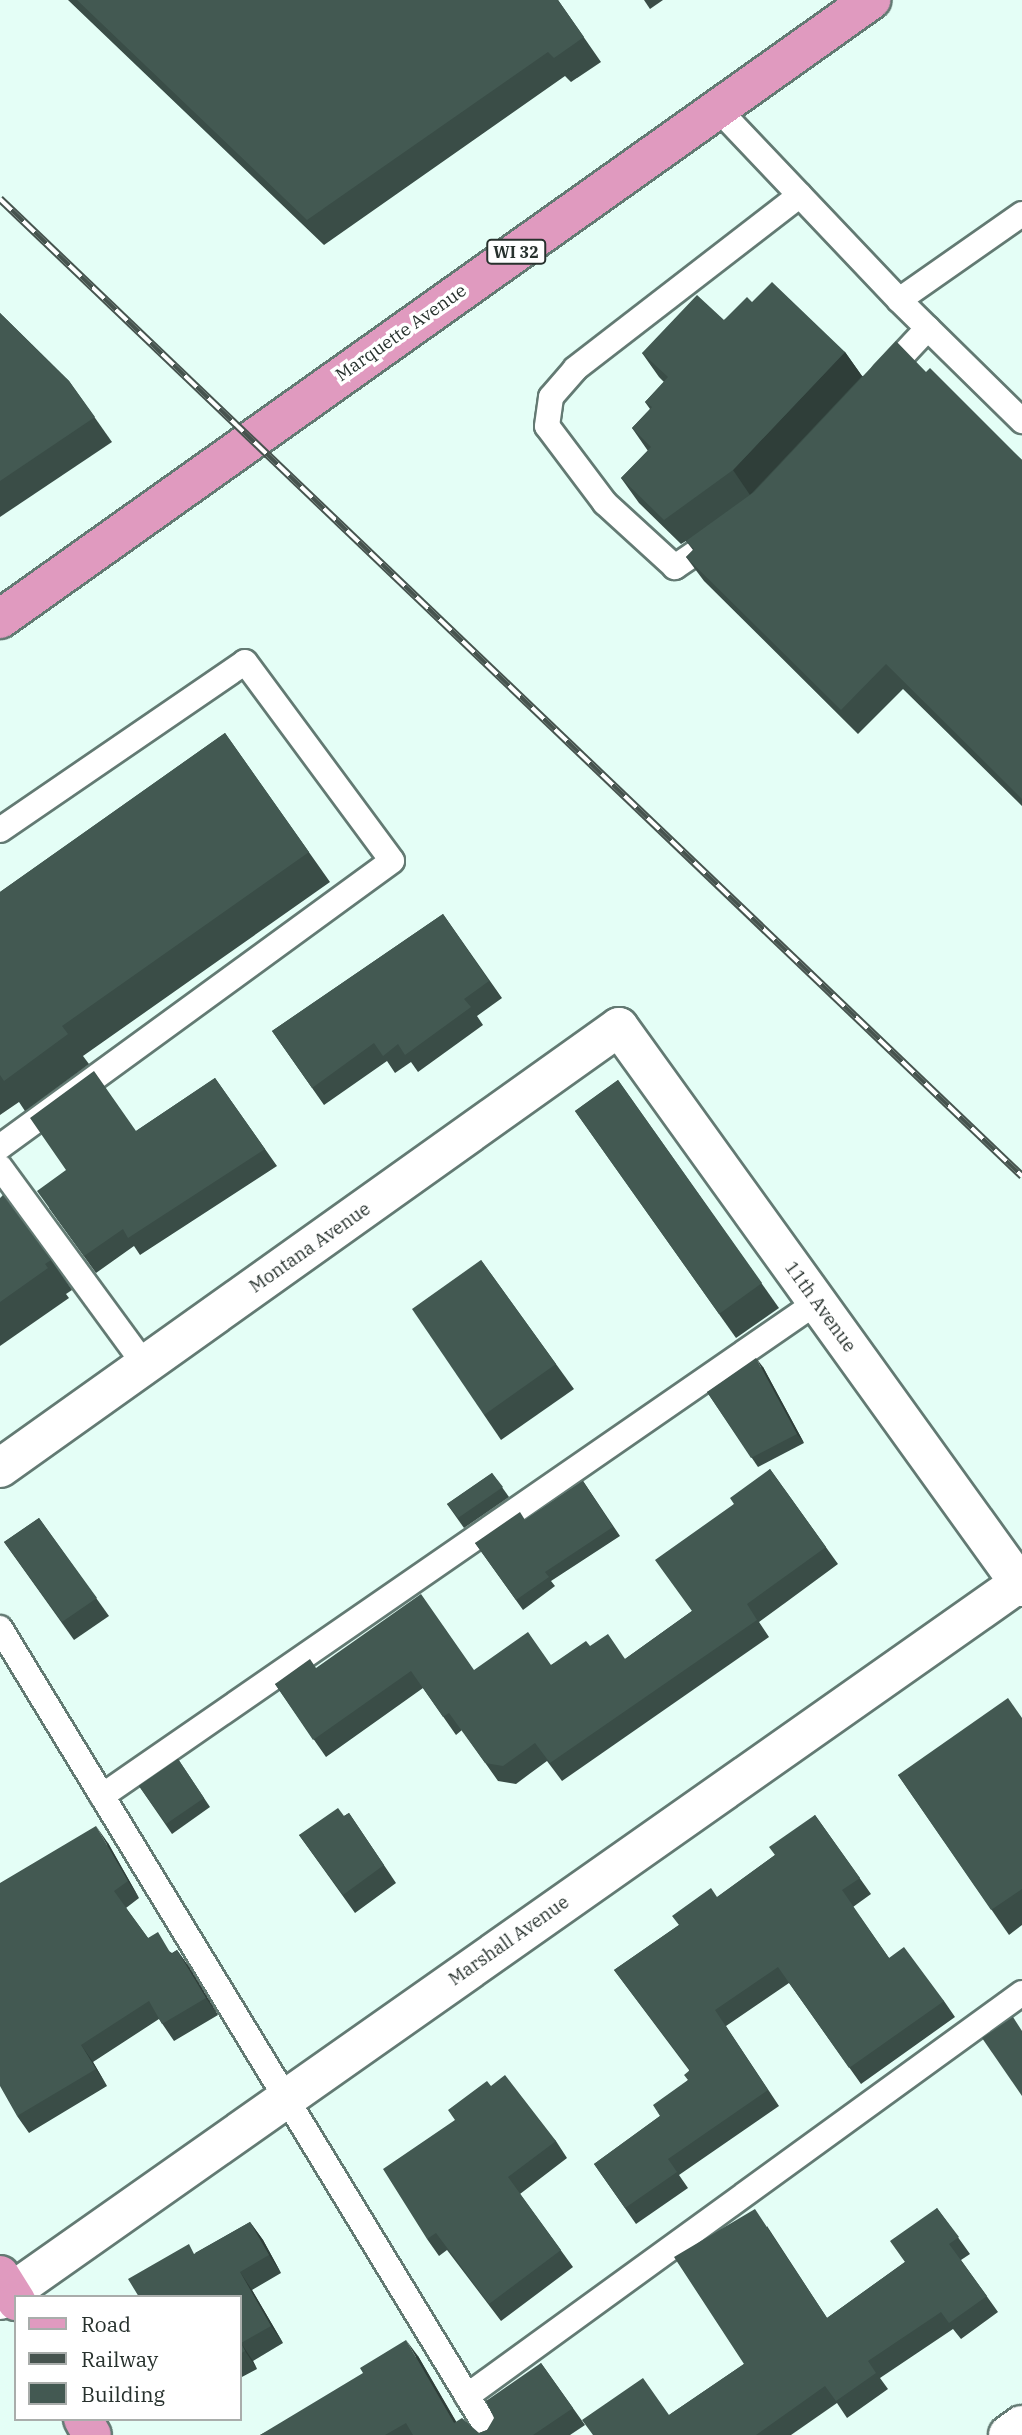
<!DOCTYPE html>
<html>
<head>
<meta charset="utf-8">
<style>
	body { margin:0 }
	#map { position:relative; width:1022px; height:2435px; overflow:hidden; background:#e4fef6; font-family:"IBM Plex Serif",serif }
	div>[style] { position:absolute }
	.roads { filter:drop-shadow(2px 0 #637a73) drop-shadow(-2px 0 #637a73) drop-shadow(0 2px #637a73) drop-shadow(0 -2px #637a73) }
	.lane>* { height:24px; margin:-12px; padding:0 12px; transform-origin:12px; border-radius:12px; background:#fff }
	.street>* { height:38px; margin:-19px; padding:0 19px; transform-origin:19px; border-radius:19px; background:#fff }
	.primary>* { height:38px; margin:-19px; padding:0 19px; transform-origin:19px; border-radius:19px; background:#e09abf }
	.rail>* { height:8px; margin-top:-4px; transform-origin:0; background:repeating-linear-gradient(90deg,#fff 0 16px,#47544f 0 32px); box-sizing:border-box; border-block:2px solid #47544f }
	.wall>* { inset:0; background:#3a4d47 }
	.shaded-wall>* { inset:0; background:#2f3e39 }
	.building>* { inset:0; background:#435952 }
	span { translate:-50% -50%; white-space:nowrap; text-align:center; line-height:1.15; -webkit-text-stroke:7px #fff; paint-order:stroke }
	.shield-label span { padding:2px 5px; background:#fff; border:2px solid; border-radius:5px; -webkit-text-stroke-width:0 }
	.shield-label { font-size:16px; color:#27312d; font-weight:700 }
	.street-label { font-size:18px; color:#27312d }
	.legend { position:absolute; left:14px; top:2295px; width:228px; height:126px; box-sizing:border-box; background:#fff; border:2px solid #a9adab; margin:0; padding:9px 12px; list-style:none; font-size:21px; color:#27312d }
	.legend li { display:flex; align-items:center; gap:14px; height:35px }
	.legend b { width:35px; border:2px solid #a9adab }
</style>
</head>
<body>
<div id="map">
	<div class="roads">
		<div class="lane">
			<i style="left:717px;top:108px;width:265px;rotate:46.5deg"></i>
			<i style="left:1022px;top:214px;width:150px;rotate:145deg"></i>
			<i style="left:899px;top:300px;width:173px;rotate:44.5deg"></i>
			<i style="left:884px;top:375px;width:64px;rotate:-46.9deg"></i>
			<i style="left:716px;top:539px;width:50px;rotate:145.7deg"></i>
			<i style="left:675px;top:567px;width:95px;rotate:-137.6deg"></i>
			<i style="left:605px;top:503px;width:96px;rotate:-127deg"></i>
			<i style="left:547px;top:426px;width:29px;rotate:-82deg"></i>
			<i style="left:551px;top:397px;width:37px;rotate:-49deg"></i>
			<i style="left:575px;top:369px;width:284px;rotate:-37.7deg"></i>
			<i style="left:0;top:830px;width:297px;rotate:-34.4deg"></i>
			<i style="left:245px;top:662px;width:247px;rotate:53.5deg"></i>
			<i style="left:392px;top:861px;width:485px;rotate:143.9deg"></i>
			<i style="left:0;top:1167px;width:245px;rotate:53.8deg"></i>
			<i style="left:0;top:1628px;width:945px;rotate:58.68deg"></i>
			<i style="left:102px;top:1796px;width:869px;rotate:-34.64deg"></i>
			<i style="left:467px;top:2396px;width:686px;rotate:-35.98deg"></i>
		</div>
		<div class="street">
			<i style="left:0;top:1468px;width:760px;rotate:-35.47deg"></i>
			<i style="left:619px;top:1027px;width:690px;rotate:54.26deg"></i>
			<i style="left:0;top:2300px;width:1246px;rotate:-35.13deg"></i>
			<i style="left:1008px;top:2435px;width:17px;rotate:-36deg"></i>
		</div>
		<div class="primary">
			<i style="left:0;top:619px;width:1069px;rotate:-35.4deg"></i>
			<i style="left:0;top:2275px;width:31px;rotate:58deg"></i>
			<i style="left:83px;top:2419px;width:18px;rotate:61deg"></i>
		</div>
	</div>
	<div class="rail">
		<i style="left:0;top:199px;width:1414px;rotate:43.71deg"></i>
	</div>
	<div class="wall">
		<i style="clip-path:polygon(68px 0,558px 0,601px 62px,571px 82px,565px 76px,324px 245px)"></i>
		<i style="clip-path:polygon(644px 0,663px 0,650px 9px)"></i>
		<i style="clip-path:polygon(752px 302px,845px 352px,862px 376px,926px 372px,1022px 460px,1022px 806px,903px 689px,858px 734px,704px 581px,686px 557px,693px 550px,686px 541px,681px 544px,639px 503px,621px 478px,648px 451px,632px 428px,650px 409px,645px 402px,664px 382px,659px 377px,642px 353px,724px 320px)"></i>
		<i style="clip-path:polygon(0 313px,69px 381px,112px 442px,0 517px)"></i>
		<i style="clip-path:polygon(225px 733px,330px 882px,83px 1056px,89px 1064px,25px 1111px,19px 1102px,0 1115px,0 892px)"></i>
		<i style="clip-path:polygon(443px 914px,502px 998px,477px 1016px,483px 1025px,418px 1072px,411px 1062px,395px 1073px,387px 1061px,324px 1105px,272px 1031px)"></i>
		<i style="clip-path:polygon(215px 1078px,277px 1166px,140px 1255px,134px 1246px,96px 1273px,49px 1208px,136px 1131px)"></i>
		<i style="clip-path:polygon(618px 1080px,779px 1308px,736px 1338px,575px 1111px)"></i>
		<i style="clip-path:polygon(0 1198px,51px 1260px,72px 1290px,66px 1294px,69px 1298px,0 1346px)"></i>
		<i style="clip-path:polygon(481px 1260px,574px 1389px,501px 1440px,484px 1415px)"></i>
		<i style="clip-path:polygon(763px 1367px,804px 1443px,758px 1467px,707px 1392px)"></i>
		<i style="clip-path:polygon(770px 1469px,838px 1564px,759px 1622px,769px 1637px,562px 1781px,547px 1761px,516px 1784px,498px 1781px,462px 1730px,456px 1735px,423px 1688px,326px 1757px,275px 1684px,316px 1668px,474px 1670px,551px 1665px,590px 1646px,625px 1659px,692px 1611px,734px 1504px)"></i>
		<i style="clip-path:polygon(492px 1473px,509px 1497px,464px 1528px,447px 1504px)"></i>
		<i style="clip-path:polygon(583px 1481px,620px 1536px,551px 1581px,555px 1586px,523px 1610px,475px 1543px,525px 1520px)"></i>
		<i style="clip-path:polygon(39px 1518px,109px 1616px,74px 1640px,4px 1542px)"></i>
		<i style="clip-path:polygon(1022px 1718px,1022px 1925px,1009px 1935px,898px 1775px)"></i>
		<i style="clip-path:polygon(178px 1759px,210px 1807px,172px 1834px,139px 1786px)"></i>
		<i style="clip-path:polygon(349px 1813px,396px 1883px,355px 1913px,299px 1835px,344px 1816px)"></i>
		<i style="clip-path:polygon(815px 1815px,871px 1894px,853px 1907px,889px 1958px,944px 2001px,955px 2017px,861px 2084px,789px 1983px,726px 2026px,779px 2106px,679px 2175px,688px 2188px,636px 2224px,594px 2164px,660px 2116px,688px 2080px,689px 2070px,614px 1970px,679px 1925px,775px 1855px)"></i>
		<i style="clip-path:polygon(108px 1843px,139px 1898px,126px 1908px,148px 1938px,172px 1953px,177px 1950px,189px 1967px,218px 2015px,174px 2041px,159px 2019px,93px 2062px,107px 2086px,29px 2133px,17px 2116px)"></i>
		<i style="clip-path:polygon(491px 2086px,556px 2141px,567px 2158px,520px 2194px,573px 2267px,501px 2321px,447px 2250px,439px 2256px,427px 2239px,455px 2120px)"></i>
		<i style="clip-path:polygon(937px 2208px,970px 2254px,961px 2260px,998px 2312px,961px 2339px,953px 2329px,880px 2378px,888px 2389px,847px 2418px,837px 2403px,791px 2435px,593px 2435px,669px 2415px,744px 2364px,767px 2226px,827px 2318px,905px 2262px)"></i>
		<i style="clip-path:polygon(250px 2222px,263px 2240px,281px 2273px,252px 2290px,283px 2343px,253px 2361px,257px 2369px,240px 2378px,240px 2297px,195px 2253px)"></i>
		<i style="clip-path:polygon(418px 2356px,456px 2422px,479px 2433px,487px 2430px,541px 2363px,585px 2425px,570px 2435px,260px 2435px)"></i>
	</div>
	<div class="shaded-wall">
		<i style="clip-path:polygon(845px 352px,862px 376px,750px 495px,733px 470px)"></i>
		<i style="clip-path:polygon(756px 1358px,763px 1367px,804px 1443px,797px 1434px)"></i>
		<i style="clip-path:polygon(96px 1826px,108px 1843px,139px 1898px,128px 1881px)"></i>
		<i style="clip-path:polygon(177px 1950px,189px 1967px,218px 2015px,206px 1998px)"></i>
		<i style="clip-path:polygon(81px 2045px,93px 2062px,107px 2086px,96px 2069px)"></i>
		<i style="clip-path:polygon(250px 2222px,263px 2240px,281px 2273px,269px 2255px)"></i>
		<i style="clip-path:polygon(240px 2272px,252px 2290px,283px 2343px,271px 2326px)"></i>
		<i style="clip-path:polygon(406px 2340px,418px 2356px,464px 2435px,454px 2423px)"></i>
		<i style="clip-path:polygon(241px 2343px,253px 2361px,257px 2369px,245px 2351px)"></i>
	</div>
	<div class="building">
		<i style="clip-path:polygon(77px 0,558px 0,584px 37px,554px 58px,548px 52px,307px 220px)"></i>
		<i style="clip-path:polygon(772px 282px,845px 352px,733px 470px,664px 520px,621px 478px,651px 447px,632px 428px,652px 407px,645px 402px,668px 377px,642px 353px,697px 295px,724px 320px,747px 297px,752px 302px)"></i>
		<i style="clip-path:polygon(0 313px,69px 381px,95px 417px,0 481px)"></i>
		<i style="clip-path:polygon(896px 341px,926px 372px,930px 368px,1022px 460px,1022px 799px,886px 664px,841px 710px,686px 557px,694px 549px,686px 541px,754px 492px)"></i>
		<i style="clip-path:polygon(225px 733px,309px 852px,62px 1026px,68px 1034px,4px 1081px,0 1075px,0 892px)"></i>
		<i style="clip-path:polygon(443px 914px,489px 981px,464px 999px,471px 1007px,405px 1055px,398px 1044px,383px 1056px,374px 1043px,312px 1088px,272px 1031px)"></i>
		<i style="clip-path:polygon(94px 1071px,136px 1131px,215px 1078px,265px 1149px,128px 1238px,123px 1229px,84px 1256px,37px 1191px,66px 1170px,30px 1118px)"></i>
		<i style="clip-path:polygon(618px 1080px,762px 1283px,719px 1314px,575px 1111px)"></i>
		<i style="clip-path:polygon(3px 1195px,51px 1260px,45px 1264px,48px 1268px,0 1302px,0 1198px)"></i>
		<i style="clip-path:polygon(481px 1260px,556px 1364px,484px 1415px,412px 1309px)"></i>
		<i style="clip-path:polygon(756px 1358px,797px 1434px,751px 1458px,707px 1392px)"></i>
		<i style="clip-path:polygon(770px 1469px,826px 1547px,747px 1604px,757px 1620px,550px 1763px,535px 1743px,503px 1766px,485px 1763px,449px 1713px,443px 1717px,411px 1671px,313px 1740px,275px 1684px,310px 1659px,316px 1668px,421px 1594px,474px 1670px,528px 1632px,551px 1665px,586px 1641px,590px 1646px,608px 1634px,625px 1659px,692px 1611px,655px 1560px,734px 1504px,730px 1498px)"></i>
		<i style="clip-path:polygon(492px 1473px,503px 1487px,458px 1518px,447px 1504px)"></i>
		<i style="clip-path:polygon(583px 1481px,613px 1527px,545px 1572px,549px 1577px,516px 1600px,475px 1543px,520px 1512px,525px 1520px)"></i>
		<i style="clip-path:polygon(39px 1518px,97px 1598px,62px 1622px,4px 1542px)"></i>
		<i style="clip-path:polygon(1008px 1698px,1022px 1718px,1022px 1889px,991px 1910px,898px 1775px)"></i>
		<i style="clip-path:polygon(178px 1759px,204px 1798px,166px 1824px,139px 1786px)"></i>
		<i style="clip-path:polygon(338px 1808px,344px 1816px,349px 1813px,384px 1865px,343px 1895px,299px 1835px)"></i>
		<i style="clip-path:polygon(815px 1815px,860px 1878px,842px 1890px,889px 1958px,904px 1947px,944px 2001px,849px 2068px,778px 1967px,715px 2010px,768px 2090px,668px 2159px,677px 2172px,625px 2208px,594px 2164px,660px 2116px,653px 2105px,688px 2080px,684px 2075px,690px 2070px,614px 1970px,679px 1925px,672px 1916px,711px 1888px,717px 1897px,775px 1855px,769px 1847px)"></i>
		<i style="clip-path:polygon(96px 1826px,128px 1881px,114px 1891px,148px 1938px,158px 1932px,171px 1954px,177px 1950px,206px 1998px,162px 2024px,149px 2001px,81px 2045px,96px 2069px,17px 2116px,0 2086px,0 1883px)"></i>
		<i style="clip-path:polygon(1013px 2017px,1022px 2031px,1022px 2096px,982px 2038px)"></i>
		<i style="clip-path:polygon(505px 2075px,556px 2141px,508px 2177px,561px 2250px,489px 2304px,436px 2233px,427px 2239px,383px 2169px,455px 2120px,448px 2110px,487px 2081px,491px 2086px)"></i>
		<i style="clip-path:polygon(937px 2208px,959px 2237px,949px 2244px,987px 2296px,949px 2323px,941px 2312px,868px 2361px,876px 2373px,836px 2401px,825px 2386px,756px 2435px,593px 2435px,582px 2420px,643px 2378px,669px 2415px,744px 2364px,674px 2257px,755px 2209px,827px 2318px,905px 2262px,890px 2241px)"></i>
		<i style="clip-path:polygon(250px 2222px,269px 2255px,240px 2272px,271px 2326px,241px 2343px,245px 2351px,240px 2354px,240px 2297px,139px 2297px,128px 2279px,189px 2244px,194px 2254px)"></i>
		<i style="clip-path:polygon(406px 2340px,454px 2423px,462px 2418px,479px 2433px,487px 2430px,494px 2418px,486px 2401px,541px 2363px,573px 2408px,533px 2435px,413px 2435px,406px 2423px,385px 2435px,260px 2435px,363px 2373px,360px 2368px)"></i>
	</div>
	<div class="shield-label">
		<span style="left:516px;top:252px">WI 32</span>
	</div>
	<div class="street-label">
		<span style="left:401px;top:333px;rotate:-35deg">Marquette Avenue</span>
		<span style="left:310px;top:1248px;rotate:-35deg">Montana Avenue</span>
		<span style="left:820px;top:1307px;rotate:54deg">11th Avenue</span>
		<span style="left:509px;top:1941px;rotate:-35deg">Marshall Avenue</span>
	</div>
	<ul class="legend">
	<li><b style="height:9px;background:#e09abf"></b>Road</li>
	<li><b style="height:9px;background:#47544f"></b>Railway</li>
	<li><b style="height:19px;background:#435952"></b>Building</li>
	</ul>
</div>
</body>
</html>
